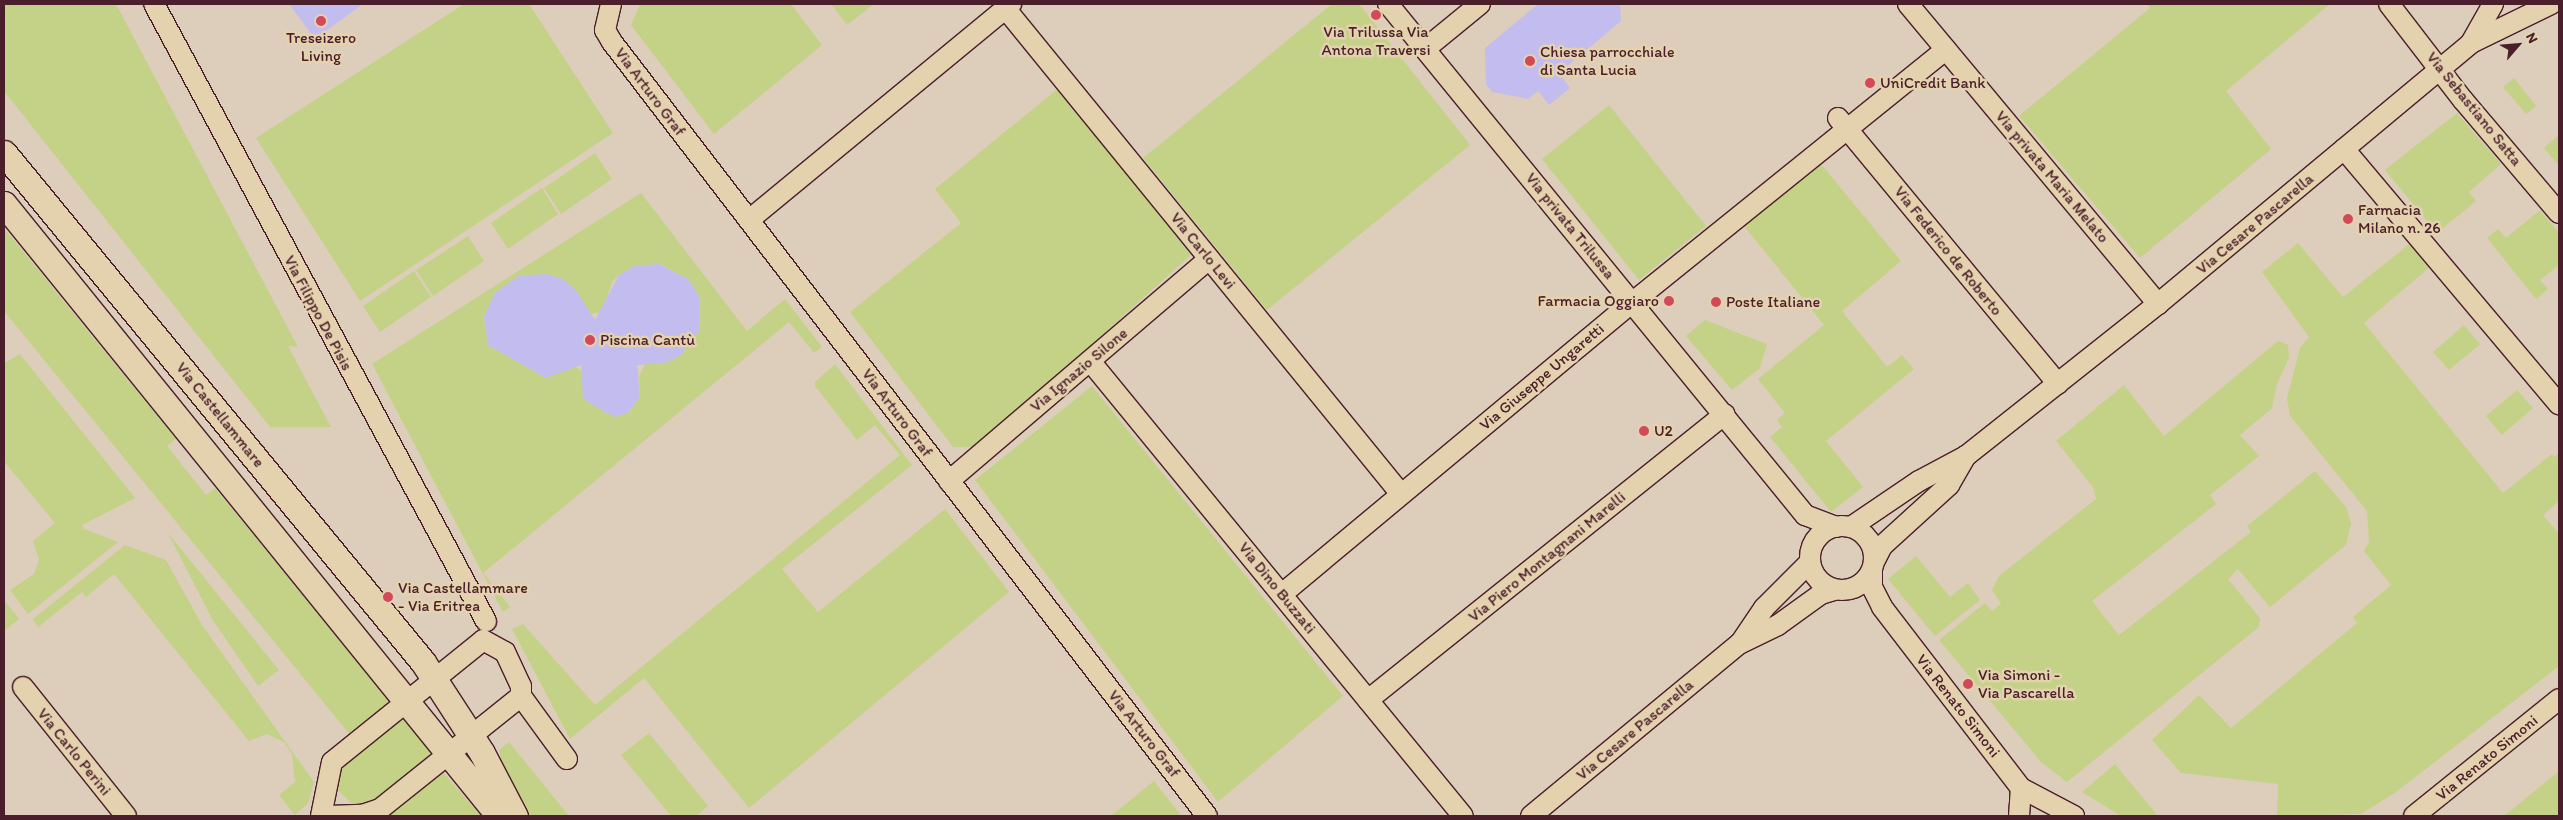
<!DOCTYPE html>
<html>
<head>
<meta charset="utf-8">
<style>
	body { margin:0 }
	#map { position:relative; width:2563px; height:820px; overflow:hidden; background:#ddcebc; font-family:Itim,sans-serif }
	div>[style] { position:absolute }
	.green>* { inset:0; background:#c3d286 }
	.building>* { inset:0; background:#c3bcee }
	.roads { filter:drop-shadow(1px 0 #4a1f2b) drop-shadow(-1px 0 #4a1f2b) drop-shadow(0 1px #4a1f2b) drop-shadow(0 -1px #4a1f2b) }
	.minor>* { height:20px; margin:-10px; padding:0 10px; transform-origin:10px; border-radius:10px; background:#e4d2af }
	.minor>.ring { margin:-10px; padding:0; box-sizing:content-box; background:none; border:20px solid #e4d2af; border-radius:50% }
	.tertiary>* { height:25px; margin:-12.5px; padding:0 12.5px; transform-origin:12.5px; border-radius:12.5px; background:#e4d2af }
	.dots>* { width:14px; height:14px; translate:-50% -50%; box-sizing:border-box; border:2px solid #e4d2af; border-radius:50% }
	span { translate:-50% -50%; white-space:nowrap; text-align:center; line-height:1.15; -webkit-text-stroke:5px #e4d2af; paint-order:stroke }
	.poi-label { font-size:16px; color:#4a1f2b }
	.left { translate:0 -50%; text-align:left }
	.right { translate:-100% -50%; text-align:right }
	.street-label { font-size:16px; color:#4a1f2b }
	.frame { position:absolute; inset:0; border:5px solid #4a1f2b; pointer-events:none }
	.north { position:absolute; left:2493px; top:20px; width:50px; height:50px; -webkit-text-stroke:4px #e4d2af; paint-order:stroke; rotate:63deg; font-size:14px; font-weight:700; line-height:20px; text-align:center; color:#4a1f2b }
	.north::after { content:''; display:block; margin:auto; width:18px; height:22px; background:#4a1f2b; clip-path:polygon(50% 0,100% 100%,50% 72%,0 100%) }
</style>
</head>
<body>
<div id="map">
	<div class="green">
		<i style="clip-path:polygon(4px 4px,116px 4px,298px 347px,288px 346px,331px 427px,270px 427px,4px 91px)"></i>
		<i style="clip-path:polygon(464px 4px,529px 4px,613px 133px,360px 301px,256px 138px)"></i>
		<i style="clip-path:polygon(640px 4px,791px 4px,822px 45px,714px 134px,631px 25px)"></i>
		<i style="clip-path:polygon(831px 4px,874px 4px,847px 25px)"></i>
		<i style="clip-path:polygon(1332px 4px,1359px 4px,1470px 145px,1267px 310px,1143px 158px)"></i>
		<i style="clip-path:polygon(2147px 4px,2330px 4px,2226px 91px,2271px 149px,2140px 258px,2019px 116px,2150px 8px)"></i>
		<i style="clip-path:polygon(2514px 78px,2536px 106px,2526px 114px,2503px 87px)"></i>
		<i style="clip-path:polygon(1060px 87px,1191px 255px,977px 447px,953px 447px,850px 312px,961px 223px,935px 189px)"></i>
		<i style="clip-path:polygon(1609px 105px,1706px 226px,1639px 280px,1542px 159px)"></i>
		<i style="clip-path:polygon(2457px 113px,2501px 164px,2469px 192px,2476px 201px,2437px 233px,2385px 170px)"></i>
		<i style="clip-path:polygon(2559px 135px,2559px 166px,2544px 148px)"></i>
		<i style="clip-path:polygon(595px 153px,612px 179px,561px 214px,544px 188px)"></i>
		<i style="clip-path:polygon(1821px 164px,1901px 261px,1842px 311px,1887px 367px,1902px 355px,1914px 369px,1826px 441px,1863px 487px,1831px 512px,1770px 437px,1782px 427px,1777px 420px,1785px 413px,1758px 379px,1824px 325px,1744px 226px)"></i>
		<i style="clip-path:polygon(542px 188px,558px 214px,508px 249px,491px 223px)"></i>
		<i style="clip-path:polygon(evenodd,641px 193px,747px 331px,785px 299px,822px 347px,814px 353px,789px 322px,483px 573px,510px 607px,503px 612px,372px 364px,641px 193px,660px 264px,688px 279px,699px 296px,700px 330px,680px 356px,664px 363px,645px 364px,639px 376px,640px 397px,628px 413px,614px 417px,584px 399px,584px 374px,574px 365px,546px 378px,488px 345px,484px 317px,495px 293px,519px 276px,545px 274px,561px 278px,575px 289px,588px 314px,602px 312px,612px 282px,619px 275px,634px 266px,660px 264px)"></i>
		<i style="clip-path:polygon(2540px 210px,2559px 233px,2559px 265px,2540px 280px,2548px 289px,2536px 299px,2487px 238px,2498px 229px,2506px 238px)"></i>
		<i style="clip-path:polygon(4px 228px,176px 439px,167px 446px,206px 495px,215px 488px,391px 703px,351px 736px,4px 311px)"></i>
		<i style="clip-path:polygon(468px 236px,484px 261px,433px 296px,416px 270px)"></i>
		<i style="clip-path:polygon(2412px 242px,2432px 265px,2364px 323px,2503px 493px,2552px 454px,2554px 457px,2559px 453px,2559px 501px,2543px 515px,2559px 534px,2559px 666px,2396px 792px,2361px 814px,2277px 816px,2278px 784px,2181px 773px,2152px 740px,2199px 695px,2231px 728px,2357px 623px,2353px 617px,2391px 585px,2364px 551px,2369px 542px,2367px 511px,2290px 416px,2287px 398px,2300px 348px,2309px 337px,2262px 272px,2298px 243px,2343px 297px)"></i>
		<i style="clip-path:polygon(414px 271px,431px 297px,380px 332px,363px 306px)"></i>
		<i style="clip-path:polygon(1705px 320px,1767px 344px,1760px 368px,1732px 390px,1686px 336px)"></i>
		<i style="clip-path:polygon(2464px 325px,2480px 344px,2449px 370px,2433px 352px)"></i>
		<i style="clip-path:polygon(2278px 341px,2288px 345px,2289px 358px,2277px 384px,2272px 408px,2240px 435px,2259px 456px,2210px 495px,2216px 504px,2092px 601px,2119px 635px,2251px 532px,2247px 526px,2315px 471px,2346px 507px,2351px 523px,2346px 545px,2270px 607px,2238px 569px,2228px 579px,2260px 618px,2259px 627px,2067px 782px,2042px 763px,1939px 640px,1985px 603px,1992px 611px,2001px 604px,1992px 590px,1999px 576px,2096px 499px,2093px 487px,2056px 441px,2124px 385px,2164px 436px)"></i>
		<i style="clip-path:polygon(20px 354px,135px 498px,82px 525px,84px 529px,118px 542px,28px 614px,10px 590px,34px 574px,39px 560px,33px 541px,55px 523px,4px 461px,4px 363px)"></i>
		<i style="clip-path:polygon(835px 364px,912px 465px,782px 569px,818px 612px,945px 509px,1009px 592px,749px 808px,644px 678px,570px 739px,512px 629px,523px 624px,595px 705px,900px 455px,875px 425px,857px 440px,815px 386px,815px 382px)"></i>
		<i style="clip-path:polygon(1092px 386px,1343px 696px,1218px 802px,975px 480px)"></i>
		<i style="clip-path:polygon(2517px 390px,2533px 408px,2502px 435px,2486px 416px)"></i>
		<i style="clip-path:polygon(168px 533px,279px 670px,258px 686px,212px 619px)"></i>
		<i style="clip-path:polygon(125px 545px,166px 560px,202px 625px,314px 782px,308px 803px,295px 815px,279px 795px,295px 782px,292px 754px,284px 742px,267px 734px,249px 741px,114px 574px,86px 597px,82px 592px,38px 627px,33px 619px)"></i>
		<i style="clip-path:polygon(1916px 556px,1950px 597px,1968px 583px,1980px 600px,1935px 636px,1888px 579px)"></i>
		<i style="clip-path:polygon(4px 600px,19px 619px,4px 631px)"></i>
		<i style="clip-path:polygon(399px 712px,435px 756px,366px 808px,353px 805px,336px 788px,339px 764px)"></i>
		<i style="clip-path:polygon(649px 733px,708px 806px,696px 816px,671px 816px,621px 755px)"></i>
		<i style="clip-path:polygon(509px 742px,569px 816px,521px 816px,506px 788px,499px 750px)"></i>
		<i style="clip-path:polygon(2115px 764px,2157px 815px,2170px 816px,2121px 816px,2082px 792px)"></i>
		<i style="clip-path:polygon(2559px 771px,2559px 816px,2504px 816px)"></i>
		<i style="clip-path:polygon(443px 772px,481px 816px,379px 816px,405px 804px,435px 774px)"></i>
		<i style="clip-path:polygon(1154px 781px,1181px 816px,1111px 816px)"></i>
	</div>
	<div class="building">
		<i style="clip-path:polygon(289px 4px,363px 4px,315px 39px)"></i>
		<i style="clip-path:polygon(1538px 4px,1620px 4px,1621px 21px,1559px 73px,1570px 88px,1549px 105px,1538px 91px,1528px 99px,1492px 92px,1486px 84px,1485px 48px)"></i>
		<i style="clip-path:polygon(659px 264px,688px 279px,699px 296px,700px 330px,680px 356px,664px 363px,637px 365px,640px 397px,628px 413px,614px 417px,583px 399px,581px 365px,546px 378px,488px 345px,484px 317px,495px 293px,519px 276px,545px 274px,561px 278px,575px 289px,595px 320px,619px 275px,634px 266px)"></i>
	</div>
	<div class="roads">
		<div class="minor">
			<i style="left:154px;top:4px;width:701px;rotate:61.72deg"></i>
			<i style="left:611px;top:4px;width:27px;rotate:103deg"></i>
			<i style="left:605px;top:30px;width:14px;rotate:60deg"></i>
			<i style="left:612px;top:42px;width:976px;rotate:52.45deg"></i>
			<i style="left:1388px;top:4px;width:660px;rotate:50.78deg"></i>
			<i style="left:1805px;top:515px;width:33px;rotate:21deg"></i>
			<i style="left:1908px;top:4px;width:391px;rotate:50.2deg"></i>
			<i style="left:2389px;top:4px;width:121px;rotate:52.4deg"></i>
			<i style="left:2463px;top:100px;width:148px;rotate:49.7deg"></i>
			<i style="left:1005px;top:8px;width:627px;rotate:50.83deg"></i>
			<i style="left:2471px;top:43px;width:45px;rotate:-60.6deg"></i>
			<i style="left:1425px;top:49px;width:71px;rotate:-39.3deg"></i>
			<i style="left:1838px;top:118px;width:345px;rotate:50.4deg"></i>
			<i style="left:2344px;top:149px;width:334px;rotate:49.9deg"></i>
			<i style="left:749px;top:220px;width:340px;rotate:-39.5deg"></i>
			<i style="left:1090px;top:361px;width:588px;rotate:50.66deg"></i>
			<i style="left:949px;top:481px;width:342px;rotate:-40.5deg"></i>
			<i class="ring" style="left:1810px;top:526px;width:44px;height:44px"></i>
			<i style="left:1851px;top:527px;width:82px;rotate:-34.1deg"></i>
			<i style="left:1919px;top:481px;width:53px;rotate:-28deg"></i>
			<i style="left:1966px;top:456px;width:245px;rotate:-38.4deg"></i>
			<i style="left:2158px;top:304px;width:408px;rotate:-39.8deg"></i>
			<i style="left:2471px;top:43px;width:89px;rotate:-26deg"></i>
			<i style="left:1875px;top:560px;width:16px;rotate:-63deg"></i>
			<i style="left:1882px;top:546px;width:91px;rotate:-42.3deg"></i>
			<i style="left:1949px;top:485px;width:34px;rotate:-60deg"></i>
			<i style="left:1872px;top:570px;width:17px;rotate:90deg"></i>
			<i style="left:1872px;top:587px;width:22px;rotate:63deg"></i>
			<i style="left:1882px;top:607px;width:228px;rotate:52.5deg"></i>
			<i style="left:2021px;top:788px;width:60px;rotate:27.8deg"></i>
			<i style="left:1282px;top:594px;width:457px;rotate:-39.8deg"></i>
			<i style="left:1633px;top:302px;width:402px;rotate:-38.9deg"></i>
			<i style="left:1741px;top:642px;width:41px;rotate:-55.9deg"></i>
			<i style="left:1764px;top:608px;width:65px;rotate:-45deg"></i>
			<i style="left:23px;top:687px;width:165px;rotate:51.4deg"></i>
			<i style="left:1368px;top:700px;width:457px;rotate:-38.7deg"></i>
			<i style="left:321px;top:816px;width:55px;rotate:-78.5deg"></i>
			<i style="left:332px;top:762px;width:194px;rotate:-38.9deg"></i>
			<i style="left:483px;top:640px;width:25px;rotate:29deg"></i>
			<i style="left:505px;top:652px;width:38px;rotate:65deg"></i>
			<i style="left:521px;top:686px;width:10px;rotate:90deg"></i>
			<i style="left:521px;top:696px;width:78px;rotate:53.9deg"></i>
			<i style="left:328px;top:816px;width:34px;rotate:-2deg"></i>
			<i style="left:362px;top:815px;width:19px;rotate:-18deg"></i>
			<i style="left:380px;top:809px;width:181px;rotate:-38.7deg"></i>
			<i style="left:1531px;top:816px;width:270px;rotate:-39.6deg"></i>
			<i style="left:1739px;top:644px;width:43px;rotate:-26deg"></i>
			<i style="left:1778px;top:625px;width:53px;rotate:-35.8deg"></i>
			<i style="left:1821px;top:594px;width:14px;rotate:-17deg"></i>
			<i style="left:2019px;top:816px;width:28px;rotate:-86deg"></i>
			<i style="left:2414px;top:816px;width:186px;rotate:-38.9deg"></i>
		</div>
		<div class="tertiary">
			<i style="left:4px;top:153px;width:659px;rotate:50.54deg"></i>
			<i style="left:423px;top:662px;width:108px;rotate:57deg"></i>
			<i style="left:482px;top:753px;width:71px;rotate:62.4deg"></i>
			<i style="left:4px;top:204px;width:787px;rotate:51.03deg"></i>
		</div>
	</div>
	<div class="dots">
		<i style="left:1376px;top:15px;background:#d1495b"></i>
		<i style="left:321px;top:21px;background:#d1495b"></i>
		<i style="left:1530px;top:61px;background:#d1495b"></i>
		<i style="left:1870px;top:83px;background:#d1495b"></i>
		<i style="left:2348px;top:219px;background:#d1495b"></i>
		<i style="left:1669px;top:301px;background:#d1495b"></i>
		<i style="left:1716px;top:302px;background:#d1495b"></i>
		<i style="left:590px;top:340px;background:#d1495b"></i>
		<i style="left:1644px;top:431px;background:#d1495b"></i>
		<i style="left:388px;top:597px;background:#d1495b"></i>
		<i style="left:1968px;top:684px;background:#d1495b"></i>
	</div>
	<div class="poi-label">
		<span style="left:1376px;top:41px">Via Trilussa Via<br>Antona Traversi</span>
		<span style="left:321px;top:47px">Treseizero<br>Living</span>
		<span class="left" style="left:1540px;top:61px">Chiesa parrocchiale<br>di Santa Lucia</span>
		<span class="left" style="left:1880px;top:83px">UniCredit Bank</span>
		<span class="left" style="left:2358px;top:219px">Farmacia<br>Milano n. 26</span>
		<span class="right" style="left:1659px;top:301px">Farmacia Oggiaro</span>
		<span class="left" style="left:1726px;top:302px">Poste Italiane</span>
		<span class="left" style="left:600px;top:340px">Piscina Cantù</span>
		<span class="left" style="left:1654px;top:431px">U2</span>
		<span class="left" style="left:398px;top:597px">Via Castellammare<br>- Via Eritrea</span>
		<span class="left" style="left:1978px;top:684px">Via Simoni -<br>Via Pascarella</span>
	</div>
	<div class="street-label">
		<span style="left:650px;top:92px;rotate:53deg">Via Arturo Graf</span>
		<span style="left:2474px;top:109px;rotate:51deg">Via Sebastiano Satta</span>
		<span style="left:2052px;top:177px;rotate:50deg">Via privata Maria Melato</span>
		<span style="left:2255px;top:224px;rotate:-40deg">Via Cesare Pascarella</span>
		<span style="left:1570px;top:226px;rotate:51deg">Via privata Trilussa</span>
		<span style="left:1203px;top:251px;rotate:51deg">Via Carlo Levi</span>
		<span style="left:1948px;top:251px;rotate:51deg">Via Federico de Roberto</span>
		<span style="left:318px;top:313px;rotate:62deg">Via Filippo De Pisis</span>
		<span style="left:1079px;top:370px;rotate:-40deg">Via Ignazio Silone</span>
		<span style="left:1542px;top:377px;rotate:-40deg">Via Giuseppe Ungaretti</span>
		<span style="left:897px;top:413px;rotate:53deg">Via Arturo Graf</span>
		<span style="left:220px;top:415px;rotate:51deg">Via Castellammare</span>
		<span style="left:1547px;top:557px;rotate:-39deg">Via Piero Montagnani Marelli</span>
		<span style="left:1277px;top:588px;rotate:51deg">Via Dino Buzzati</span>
		<span style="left:1958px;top:706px;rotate:52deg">Via Renato Simoni</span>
		<span style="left:1635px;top:730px;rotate:-40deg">Via Cesare Pascarella</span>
		<span style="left:1144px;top:734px;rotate:52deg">Via Arturo Graf</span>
		<span style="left:74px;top:752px;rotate:51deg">Via Carlo Perini</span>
		<span style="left:2487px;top:758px;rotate:-39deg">Via Renato Simoni</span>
	</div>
	<div class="frame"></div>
	<div class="north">N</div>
</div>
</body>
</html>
